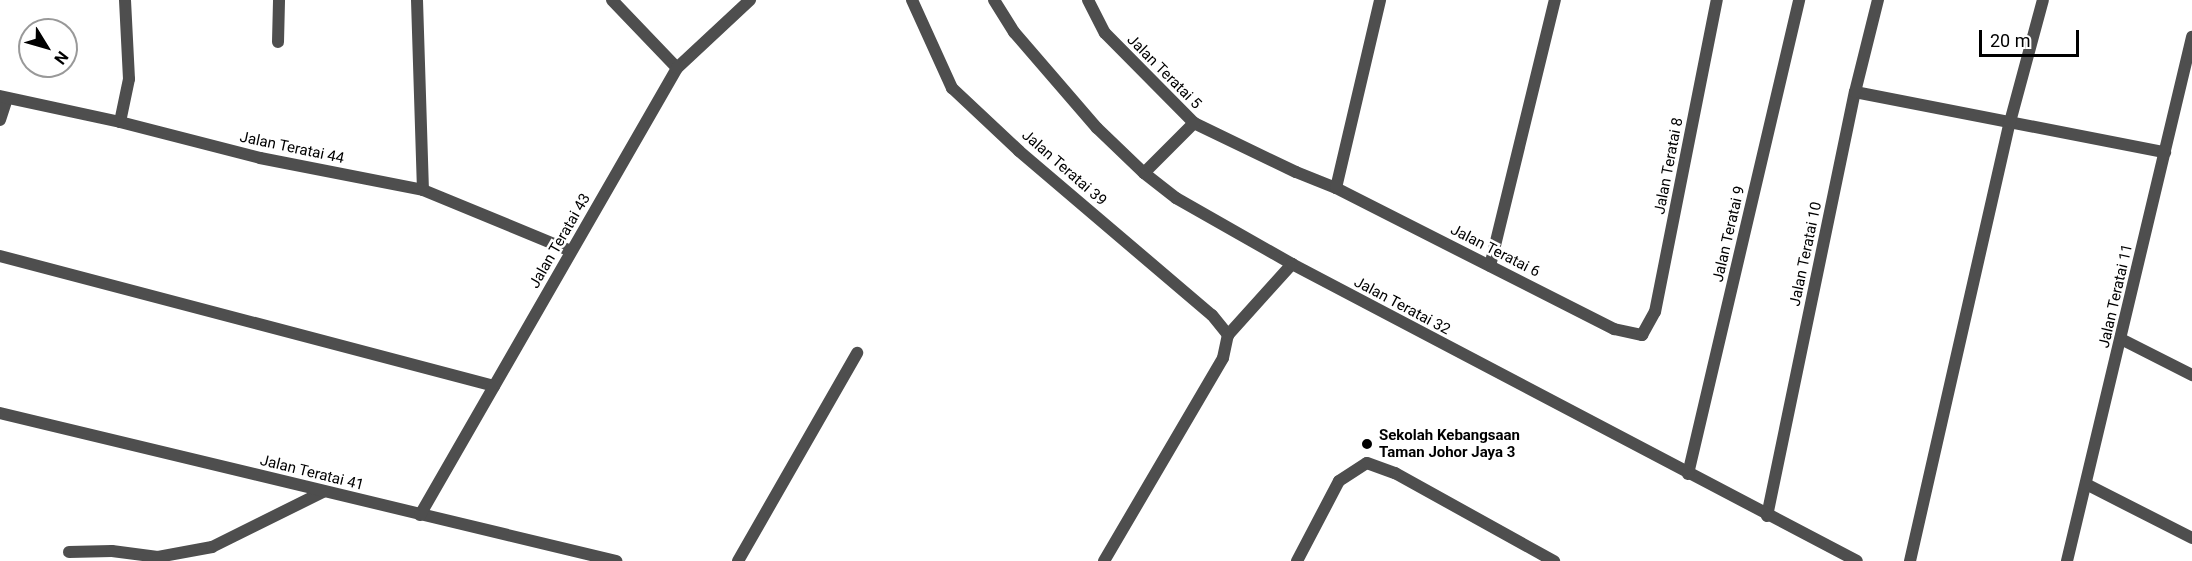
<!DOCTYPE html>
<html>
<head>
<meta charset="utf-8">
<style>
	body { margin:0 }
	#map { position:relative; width:2192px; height:561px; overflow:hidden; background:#fff; font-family:Roboto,sans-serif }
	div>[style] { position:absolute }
	.service>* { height:12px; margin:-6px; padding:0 6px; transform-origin:6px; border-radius:6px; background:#4e4e4e }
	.minor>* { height:12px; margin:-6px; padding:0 6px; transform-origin:6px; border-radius:6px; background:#4e4e4e }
	.tertiary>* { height:12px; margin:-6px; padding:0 6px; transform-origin:6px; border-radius:6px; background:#4e4e4e }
	.dots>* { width:16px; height:16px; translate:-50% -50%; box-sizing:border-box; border:3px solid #fff; border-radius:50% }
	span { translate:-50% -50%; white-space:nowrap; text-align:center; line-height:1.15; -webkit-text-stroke:5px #fff; paint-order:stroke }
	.street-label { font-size:15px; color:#000 }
	.poi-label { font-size:15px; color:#000; font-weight:700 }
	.left { translate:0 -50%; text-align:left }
	.north { position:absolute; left:18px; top:18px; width:60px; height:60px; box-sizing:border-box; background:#fff; border:2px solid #999; border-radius:50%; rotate:127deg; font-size:16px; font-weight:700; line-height:24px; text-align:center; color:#000 }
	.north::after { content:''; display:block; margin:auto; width:21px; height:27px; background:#000; clip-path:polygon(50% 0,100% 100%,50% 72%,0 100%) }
	.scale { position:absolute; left:1979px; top:30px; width:100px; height:27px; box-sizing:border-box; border:3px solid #000; border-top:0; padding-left:8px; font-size:18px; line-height:21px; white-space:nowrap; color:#000; -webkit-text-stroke:4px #fff; paint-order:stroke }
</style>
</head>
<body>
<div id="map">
	<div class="service">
		<i style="left:417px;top:0;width:190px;rotate:88.2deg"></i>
		<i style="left:1855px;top:92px;width:316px;rotate:11deg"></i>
		<i style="left:0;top:120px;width:23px;rotate:-72deg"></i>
		<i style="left:120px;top:122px;width:44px;rotate:-78.2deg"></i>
		<i style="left:129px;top:79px;width:79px;rotate:-92.9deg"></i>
		<i style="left:0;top:256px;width:511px;rotate:14.74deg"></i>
		<i style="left:1490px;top:266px;width:274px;rotate:-76.3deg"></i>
		<i style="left:2086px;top:484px;width:119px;rotate:27deg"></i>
		<i style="left:69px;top:552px;width:43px;rotate:-1.3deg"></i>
		<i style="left:112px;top:551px;width:46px;rotate:7.4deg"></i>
		<i style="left:158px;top:557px;width:55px;rotate:-10.5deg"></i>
		<i style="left:212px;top:547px;width:124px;rotate:-26.4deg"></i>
		<i style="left:1297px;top:561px;width:90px;rotate:-62.3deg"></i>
		<i style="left:1339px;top:481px;width:33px;rotate:-33deg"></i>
		<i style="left:1367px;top:463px;width:30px;rotate:20deg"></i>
		<i style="left:1395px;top:473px;width:182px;rotate:29deg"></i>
		<i style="left:1910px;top:561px;width:450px;rotate:-77.2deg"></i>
		<i style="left:2010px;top:122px;width:126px;rotate:-74.9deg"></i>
	</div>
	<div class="minor">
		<i style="left:612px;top:0;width:94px;rotate:46.3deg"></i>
		<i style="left:912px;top:0;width:97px;rotate:65.6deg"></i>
		<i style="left:952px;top:88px;width:92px;rotate:43.2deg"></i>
		<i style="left:1019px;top:151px;width:253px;rotate:40.4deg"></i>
		<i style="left:1212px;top:315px;width:26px;rotate:51deg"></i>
		<i style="left:1088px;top:0;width:37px;rotate:63deg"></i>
		<i style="left:1105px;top:33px;width:127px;rotate:45.3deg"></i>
		<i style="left:1194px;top:123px;width:113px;rotate:25.7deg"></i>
		<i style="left:1296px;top:172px;width:43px;rotate:21.8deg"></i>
		<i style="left:1336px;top:188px;width:312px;rotate:26.9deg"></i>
		<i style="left:1614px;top:329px;width:29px;rotate:12deg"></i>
		<i style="left:1642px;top:335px;width:26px;rotate:-61deg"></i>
		<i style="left:1655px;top:312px;width:318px;rotate:-78.8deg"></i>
		<i style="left:278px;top:42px;width:42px;rotate:-88.6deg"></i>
		<i style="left:0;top:96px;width:123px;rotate:12.2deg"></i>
		<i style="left:120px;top:122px;width:145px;rotate:14.4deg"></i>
		<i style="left:260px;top:158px;width:166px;rotate:11.1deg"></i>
		<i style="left:423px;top:190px;width:160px;rotate:22.4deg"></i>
		<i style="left:1144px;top:173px;width:71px;rotate:-45deg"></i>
		<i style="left:1336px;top:188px;width:193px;rotate:-76.8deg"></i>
		<i style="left:1228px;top:335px;width:96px;rotate:-48deg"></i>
		<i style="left:2121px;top:339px;width:80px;rotate:26.9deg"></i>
		<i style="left:0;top:413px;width:634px;rotate:13.51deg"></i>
		<i style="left:420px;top:515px;width:516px;rotate:-60.1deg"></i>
		<i style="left:677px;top:68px;width:100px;rotate:-43deg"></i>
		<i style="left:1767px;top:516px;width:433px;rotate:-78.3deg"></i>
		<i style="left:1855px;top:92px;width:95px;rotate:-76deg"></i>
		<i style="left:738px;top:561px;width:240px;rotate:-60.2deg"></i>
		<i style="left:1104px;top:561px;width:235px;rotate:-59.6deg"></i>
		<i style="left:1223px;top:358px;width:24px;rotate:-78deg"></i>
		<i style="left:2067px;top:561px;width:539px;rotate:-76.58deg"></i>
	</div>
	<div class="tertiary">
		<i style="left:994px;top:0;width:38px;rotate:58deg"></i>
		<i style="left:1014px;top:32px;width:127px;rotate:49.2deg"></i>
		<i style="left:1097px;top:128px;width:65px;rotate:43.8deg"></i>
		<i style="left:1144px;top:173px;width:41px;rotate:38deg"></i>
		<i style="left:1176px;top:198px;width:133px;rotate:29.6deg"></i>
		<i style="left:1292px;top:264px;width:638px;rotate:27.73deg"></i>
		<i style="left:1688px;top:474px;width:487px;rotate:-76.8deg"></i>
	</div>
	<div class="dots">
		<i style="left:1367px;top:444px;background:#000"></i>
	</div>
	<div class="street-label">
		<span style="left:1164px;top:72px;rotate:45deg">Jalan Teratai 5</span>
		<span style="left:292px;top:148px;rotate:12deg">Jalan Teratai 44</span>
		<span style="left:1669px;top:166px;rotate:-79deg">Jalan Teratai 8</span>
		<span style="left:1064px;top:168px;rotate:41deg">Jalan Teratai 39</span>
		<span style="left:1729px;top:234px;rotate:-77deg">Jalan Teratai 9</span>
		<span style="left:560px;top:241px;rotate:-60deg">Jalan Teratai 43</span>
		<span style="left:1495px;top:251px;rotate:27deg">Jalan Teratai 6</span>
		<span style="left:1806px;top:254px;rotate:-78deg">Jalan Teratai 10</span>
		<span style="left:2116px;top:296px;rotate:-77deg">Jalan Teratai 11</span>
		<span style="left:1402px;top:306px;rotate:28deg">Jalan Teratai 32</span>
		<span style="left:312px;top:473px;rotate:14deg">Jalan Teratai 41</span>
	</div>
	<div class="poi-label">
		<span class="left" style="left:1379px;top:444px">Sekolah Kebangsaan<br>Taman Johor Jaya 3</span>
	</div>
	<div class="north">N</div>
	<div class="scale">20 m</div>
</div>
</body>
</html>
